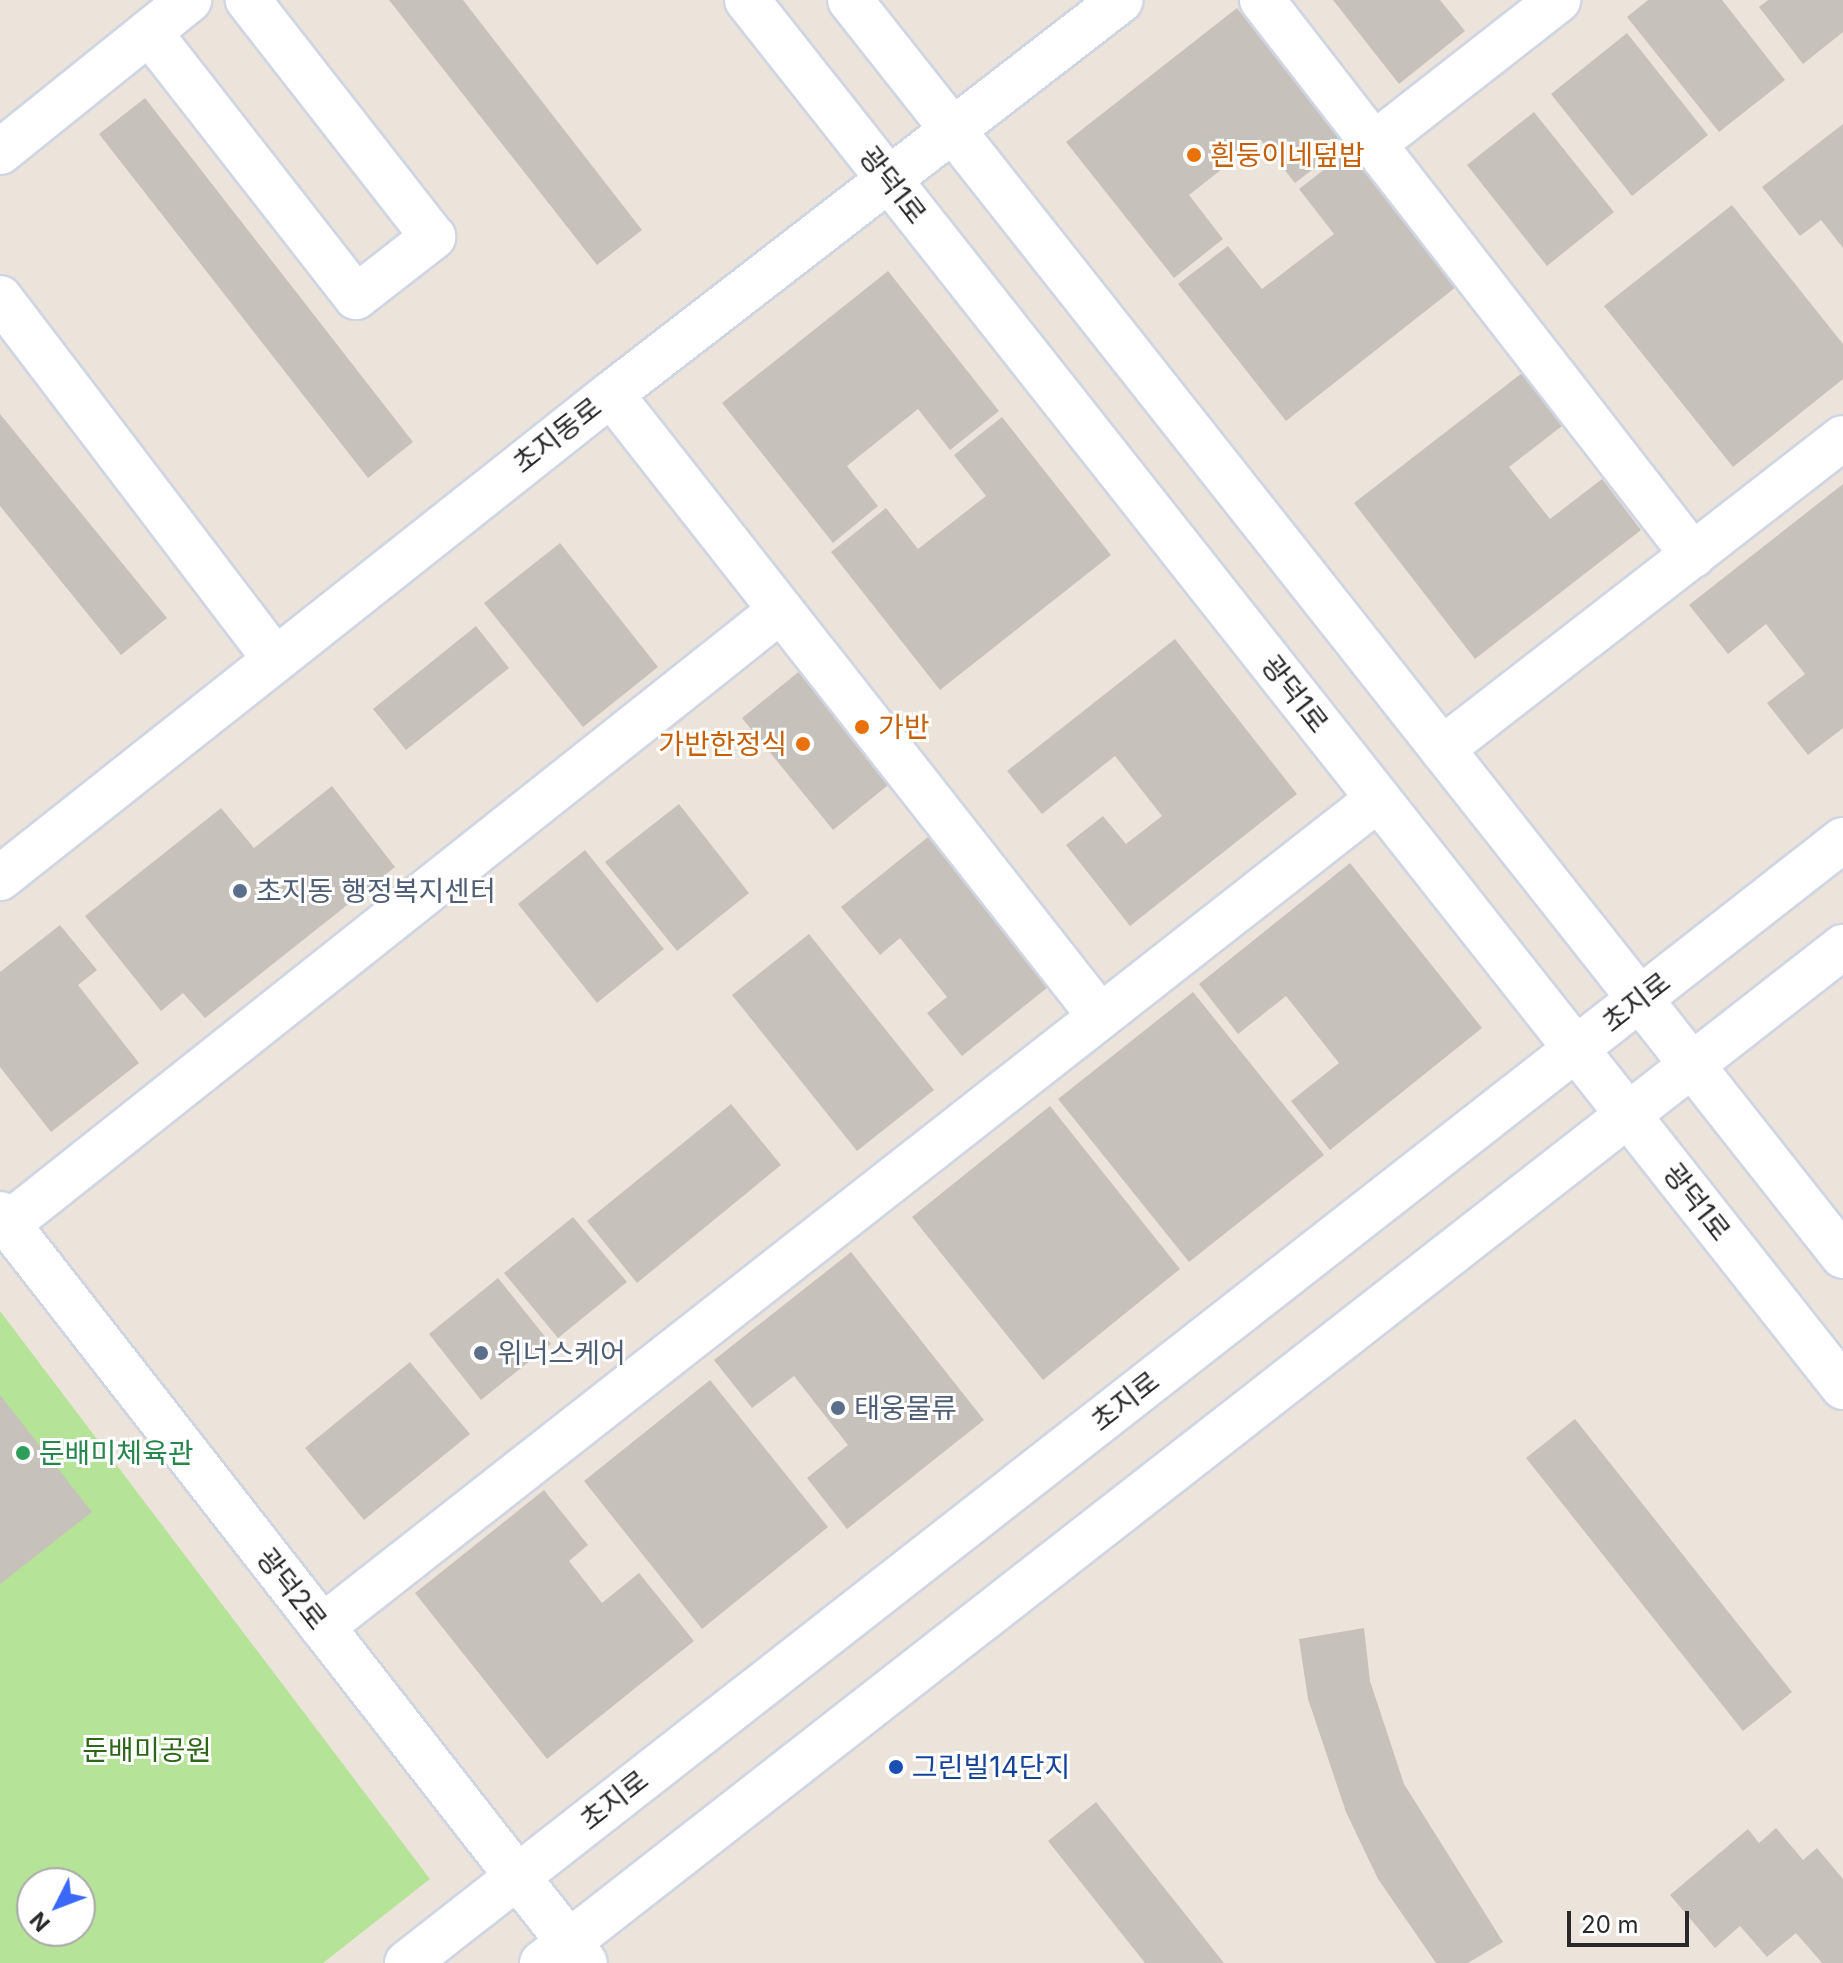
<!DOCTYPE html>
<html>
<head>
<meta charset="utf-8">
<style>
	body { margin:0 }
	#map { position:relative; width:1843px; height:1963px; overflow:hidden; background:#ece4db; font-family:Inter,"Noto Sans KR",sans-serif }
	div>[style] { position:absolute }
	.green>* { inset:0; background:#b5e397 }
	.building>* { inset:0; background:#c7c1bb }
	.roads { filter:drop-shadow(2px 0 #d0d5e2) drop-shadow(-2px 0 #d0d5e2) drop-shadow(0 2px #d0d5e2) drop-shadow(0 -2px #d0d5e2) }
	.minor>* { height:44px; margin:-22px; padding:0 22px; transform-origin:22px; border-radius:22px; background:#fff }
	.dots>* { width:22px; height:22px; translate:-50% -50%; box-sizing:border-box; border:4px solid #fff; border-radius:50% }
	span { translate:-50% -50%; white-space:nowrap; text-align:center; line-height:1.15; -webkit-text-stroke:6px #fff; paint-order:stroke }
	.food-label { font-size:28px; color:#c56008 }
	.left { translate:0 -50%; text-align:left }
	.right { translate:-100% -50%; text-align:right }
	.street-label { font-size:28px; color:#292929 }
	.service-label { font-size:28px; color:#4e5e75 }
	.leisure-label { font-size:28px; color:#27864d }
	.park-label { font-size:28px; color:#2e6619 }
	.transit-label { font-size:28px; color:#164399 }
	.north { position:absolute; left:16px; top:1867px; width:80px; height:80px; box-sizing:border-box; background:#fff; border:2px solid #a9a9a9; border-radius:50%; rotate:228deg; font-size:22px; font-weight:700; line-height:32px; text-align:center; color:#292929 }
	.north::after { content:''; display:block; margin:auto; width:28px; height:36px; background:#3a68fa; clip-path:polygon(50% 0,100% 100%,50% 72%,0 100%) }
	.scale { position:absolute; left:1567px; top:1911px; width:122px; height:36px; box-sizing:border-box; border:4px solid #292929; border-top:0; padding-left:10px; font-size:24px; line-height:28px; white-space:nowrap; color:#292929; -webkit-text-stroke:6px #fff; paint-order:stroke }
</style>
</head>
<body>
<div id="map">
	<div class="green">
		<i style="clip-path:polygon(evenodd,0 1311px,430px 1879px,323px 1963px,0 1963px,0 1311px,32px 1883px,80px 1883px,80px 1931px,32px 1931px,32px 1883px)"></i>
	</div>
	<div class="building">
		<i style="clip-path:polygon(389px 0,463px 0,642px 230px,597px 265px)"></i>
		<i style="clip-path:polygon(1333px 0,1440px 0,1465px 31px,1399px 84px)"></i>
		<i style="clip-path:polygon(1648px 0,1722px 0,1785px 80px,1719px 132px,1627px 17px)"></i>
		<i style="clip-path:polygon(1768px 0,1843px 0,1843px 32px,1803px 64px,1759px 7px)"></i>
		<i style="clip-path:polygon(1237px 8px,1344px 145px,1295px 183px,1260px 139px,1189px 195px,1223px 239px,1174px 278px,1066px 142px)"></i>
		<i style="clip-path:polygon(1627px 33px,1708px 135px,1632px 196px,1551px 94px)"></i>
		<i style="clip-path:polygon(145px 98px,413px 442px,368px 478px,99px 134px)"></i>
		<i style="clip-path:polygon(1534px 112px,1614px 212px,1547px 266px,1467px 165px)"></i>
		<i style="clip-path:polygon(1843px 124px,1843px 248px,1821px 220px,1800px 236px,1762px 187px)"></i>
		<i style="clip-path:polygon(1348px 151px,1456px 287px,1286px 421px,1178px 284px,1228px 246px,1262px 289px,1334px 234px,1299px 189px)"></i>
		<i style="clip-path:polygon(1732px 205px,1843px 344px,1843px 379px,1733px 467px,1604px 306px)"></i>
		<i style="clip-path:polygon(888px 271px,999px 411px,950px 450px,918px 409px,847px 466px,878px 506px,833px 543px,722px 403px)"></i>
		<i style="clip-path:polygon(1522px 373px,1562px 426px,1509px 467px,1550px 519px,1602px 479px,1641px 530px,1475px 659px,1354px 503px)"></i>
		<i style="clip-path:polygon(0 414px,167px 618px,121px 655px,0 506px)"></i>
		<i style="clip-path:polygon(1002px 417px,1111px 555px,940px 690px,831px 552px,886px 508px,918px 549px,986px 496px,954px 455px)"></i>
		<i style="clip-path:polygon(1843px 484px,1843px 728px,1808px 755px,1767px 703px,1805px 674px,1766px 624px,1728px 654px,1689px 605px)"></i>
		<i style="clip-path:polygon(560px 543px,658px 667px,583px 727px,484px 603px)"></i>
		<i style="clip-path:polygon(476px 626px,509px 668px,406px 750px,373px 709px)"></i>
		<i style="clip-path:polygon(1175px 639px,1297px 794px,1130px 926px,1066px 845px,1103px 816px,1126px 844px,1162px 816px,1115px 756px,1042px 814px,1007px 771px)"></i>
		<i style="clip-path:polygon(802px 669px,893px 781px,833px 830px,742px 718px)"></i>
		<i style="clip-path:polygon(332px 786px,395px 867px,205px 1018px,183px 993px,161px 1011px,85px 916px,221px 808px,254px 848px)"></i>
		<i style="clip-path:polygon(679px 804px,749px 893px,677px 951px,605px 862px)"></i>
		<i style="clip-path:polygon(938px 829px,1058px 979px,962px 1056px,927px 1013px,947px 997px,900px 938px,880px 955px,841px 907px)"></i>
		<i style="clip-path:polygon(585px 850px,664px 949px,597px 1003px,518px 904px)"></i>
		<i style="clip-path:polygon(1350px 863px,1482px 1028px,1330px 1150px,1291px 1101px,1339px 1063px,1286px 996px,1238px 1034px,1199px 984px)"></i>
		<i style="clip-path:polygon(60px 925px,97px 970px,78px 985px,139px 1063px,51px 1132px,0 1067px,0 972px)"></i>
		<i style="clip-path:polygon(809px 934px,934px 1090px,857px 1151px,732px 995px)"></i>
		<i style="clip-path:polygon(1193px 992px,1324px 1155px,1189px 1262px,1058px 1099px)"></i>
		<i style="clip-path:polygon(731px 1104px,781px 1165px,637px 1283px,587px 1221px)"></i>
		<i style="clip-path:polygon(1050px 1106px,1180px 1269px,1043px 1380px,912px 1217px)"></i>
		<i style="clip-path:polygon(573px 1217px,627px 1282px,558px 1338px,504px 1273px)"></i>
		<i style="clip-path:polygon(851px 1252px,984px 1420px,847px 1529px,807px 1478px,848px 1445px,794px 1376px,752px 1408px,714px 1360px)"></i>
		<i style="clip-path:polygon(498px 1278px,551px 1344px,481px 1400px,429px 1334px)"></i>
		<i style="clip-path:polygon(410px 1362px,470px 1434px,364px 1520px,305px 1448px)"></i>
		<i style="clip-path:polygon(710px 1380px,828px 1527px,702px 1629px,584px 1481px)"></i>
		<i style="clip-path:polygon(0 1395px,92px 1512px,0 1584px)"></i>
		<i style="clip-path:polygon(1575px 1419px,1792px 1692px,1743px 1731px,1526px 1458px)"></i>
		<i style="clip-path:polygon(544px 1490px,588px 1545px,569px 1561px,602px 1603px,639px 1573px,694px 1641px,547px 1759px,415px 1593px)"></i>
		<i style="clip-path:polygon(1364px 1628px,1370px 1681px,1404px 1784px,1503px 1942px,1468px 1963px,1436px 1963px,1378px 1879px,1346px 1812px,1308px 1699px,1299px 1639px)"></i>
		<i style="clip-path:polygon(1096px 1802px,1224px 1963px,1145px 1963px,1048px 1841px)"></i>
		<i style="clip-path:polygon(1776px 1828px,1803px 1860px,1817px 1848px,1843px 1879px,1843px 1963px,1822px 1963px,1796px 1933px,1767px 1957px,1740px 1926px,1715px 1948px,1670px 1895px,1748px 1829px,1759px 1843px)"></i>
	</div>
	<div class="roads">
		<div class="minor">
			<i style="left:747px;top:0;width:1768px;rotate:51.68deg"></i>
			<i style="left:850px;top:0;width:1601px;rotate:51.67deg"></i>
			<i style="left:1262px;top:0;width:703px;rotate:52.17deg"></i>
			<i style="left:149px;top:32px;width:336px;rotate:52deg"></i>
			<i style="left:356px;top:297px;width:98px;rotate:-37.9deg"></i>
			<i style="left:433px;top:237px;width:301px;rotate:-128deg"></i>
			<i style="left:1374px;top:144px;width:234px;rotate:-38deg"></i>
			<i style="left:0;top:152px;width:243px;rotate:-38.8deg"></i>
			<i style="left:0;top:298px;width:452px;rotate:52.7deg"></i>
			<i style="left:611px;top:394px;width:791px;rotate:51.83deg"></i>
			<i style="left:1442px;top:749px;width:507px;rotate:-37.8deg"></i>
			<i style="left:0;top:878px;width:779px;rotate:-38.38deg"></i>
			<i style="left:611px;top:394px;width:644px;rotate:-37.69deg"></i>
			<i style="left:0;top:1214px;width:950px;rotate:52.01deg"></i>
			<i style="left:8px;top:1224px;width:987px;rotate:-38.46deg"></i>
			<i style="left:322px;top:1627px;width:1342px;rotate:-38.1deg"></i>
			<i style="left:407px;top:1963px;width:1823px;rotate:-38.03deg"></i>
			<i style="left:542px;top:1963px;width:1651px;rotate:-37.99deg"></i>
		</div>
	</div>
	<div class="dots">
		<i style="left:1194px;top:155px;background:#e8710a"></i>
		<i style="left:862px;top:727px;background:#e8710a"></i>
		<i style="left:803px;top:744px;background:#e8710a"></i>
		<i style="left:240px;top:891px;background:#5c6f8a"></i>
		<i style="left:481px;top:1353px;background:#5c6f8a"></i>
		<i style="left:838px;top:1408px;background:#5c6f8a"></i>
		<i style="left:23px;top:1453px;background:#2e9e5b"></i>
		<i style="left:896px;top:1767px;background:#1a4fb4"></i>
	</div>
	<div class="food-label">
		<span class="left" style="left:1210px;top:155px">흰둥이네덮밥</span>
		<span class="left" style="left:878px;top:727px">가반</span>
		<span class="right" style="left:787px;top:744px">가반한정식</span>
	</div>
	<div class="street-label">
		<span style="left:893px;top:185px;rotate:52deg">광덕1로</span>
		<span style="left:557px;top:435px;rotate:-38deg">초지동로</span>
		<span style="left:1295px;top:694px;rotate:52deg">광덕1로</span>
		<span style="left:1636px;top:1002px;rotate:-38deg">초지로</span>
		<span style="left:1697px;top:1202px;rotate:52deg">광덕1로</span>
		<span style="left:1125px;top:1401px;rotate:-38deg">초지로</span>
		<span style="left:292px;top:1589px;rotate:52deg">광덕2로</span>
		<span style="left:614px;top:1800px;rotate:-38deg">초지로</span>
	</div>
	<div class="service-label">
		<span class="left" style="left:256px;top:891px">초지동 행정복지센터</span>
		<span class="left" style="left:497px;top:1353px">위너스케어</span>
		<span class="left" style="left:854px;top:1408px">태웅물류</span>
	</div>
	<div class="leisure-label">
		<span class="left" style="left:39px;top:1453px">둔배미체육관</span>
	</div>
	<div class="park-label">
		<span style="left:147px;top:1750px">둔배미공원</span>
	</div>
	<div class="transit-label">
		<span class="left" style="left:912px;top:1767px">그린빌14단지</span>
	</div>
	<div class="north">N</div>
	<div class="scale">20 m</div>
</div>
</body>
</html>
